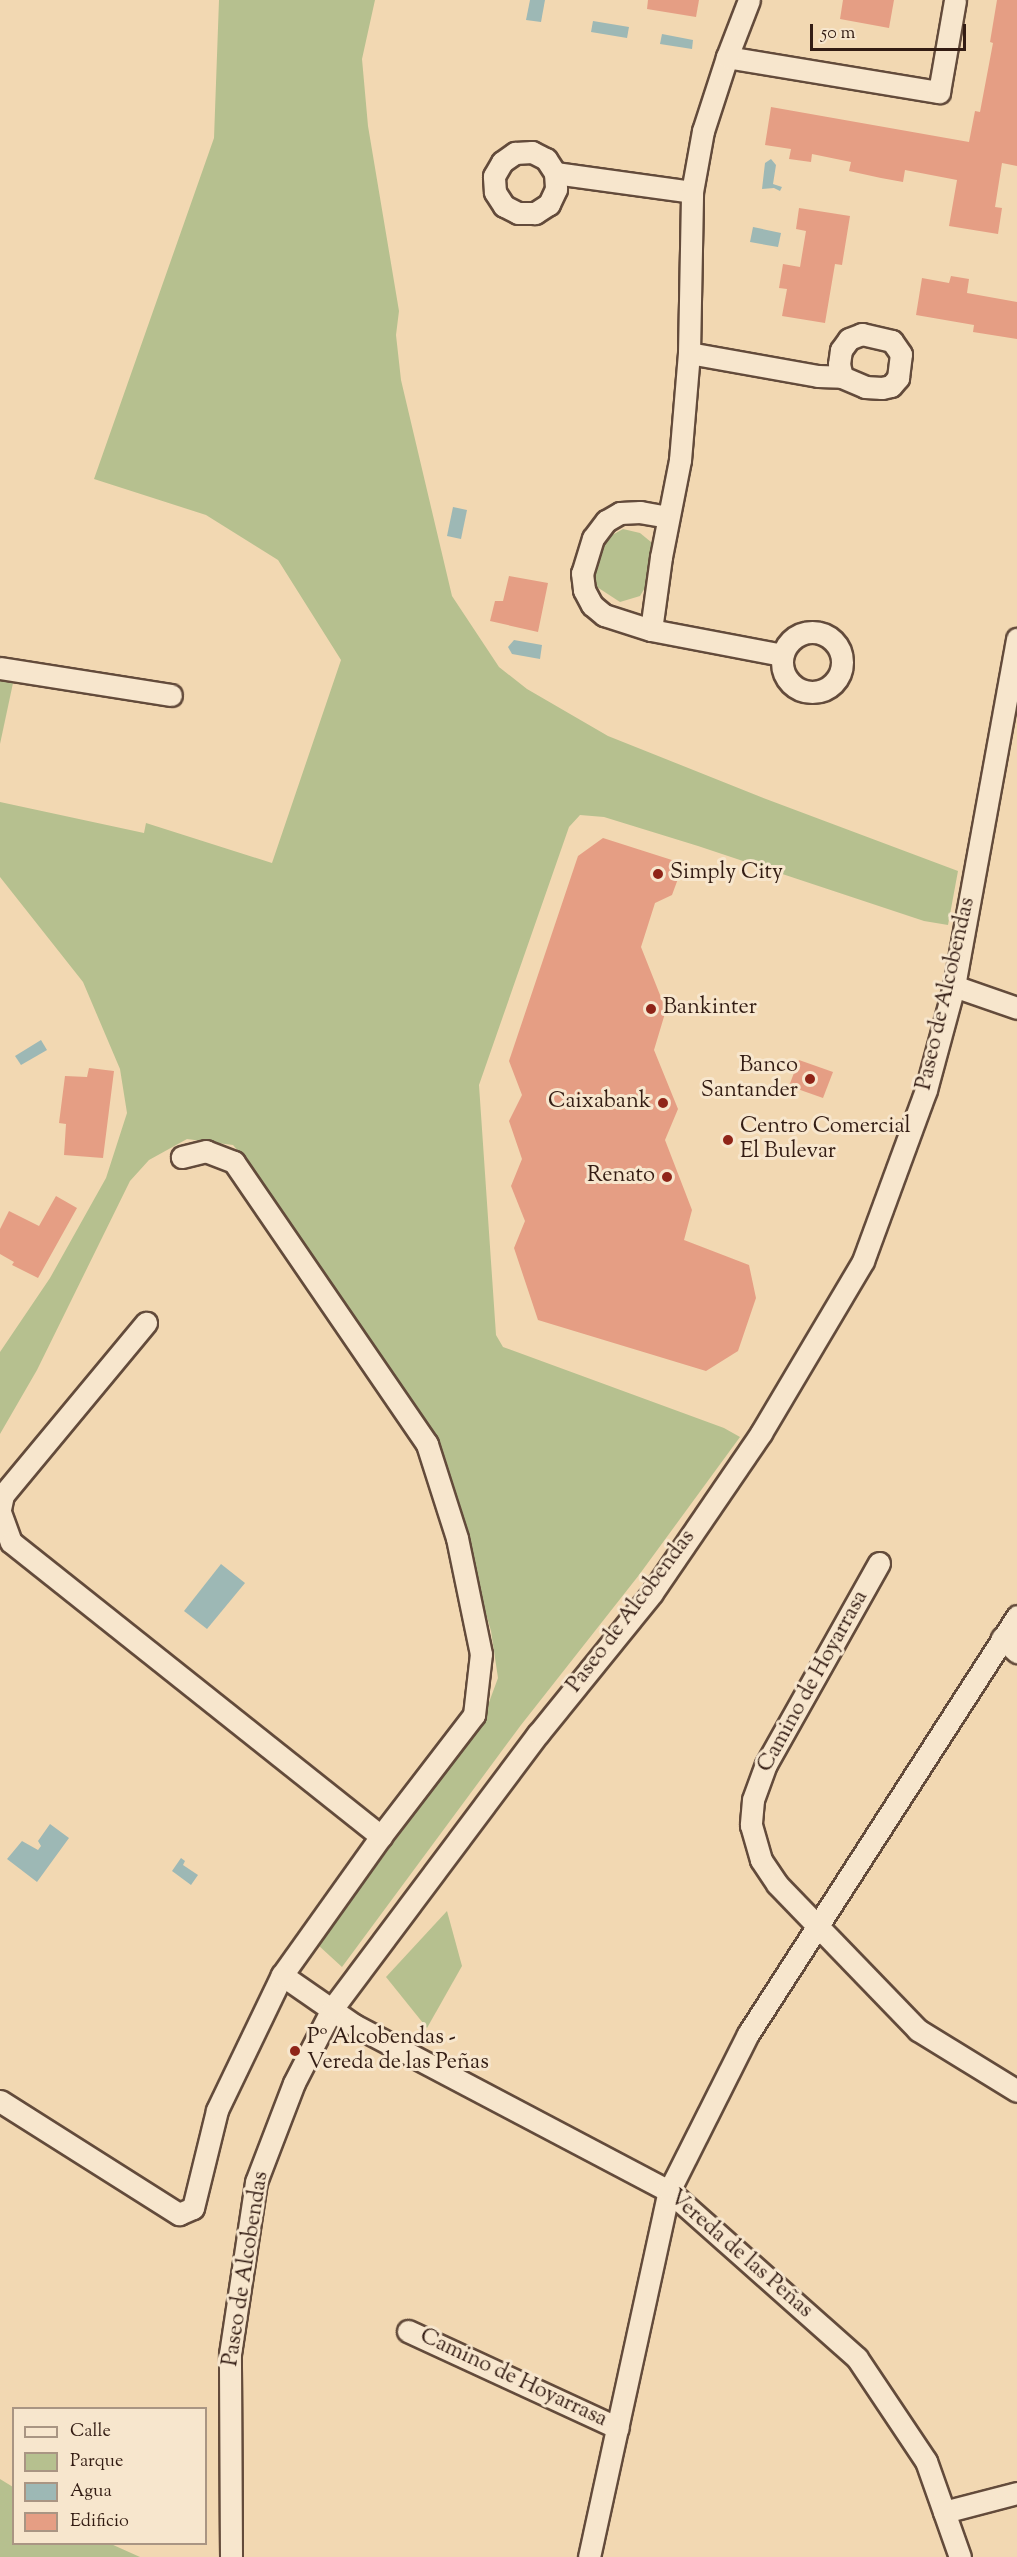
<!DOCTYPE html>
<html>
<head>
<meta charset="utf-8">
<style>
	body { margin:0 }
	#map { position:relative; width:1017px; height:2557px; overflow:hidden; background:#f2d8b2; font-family:"Sorts Mill Goudy",serif }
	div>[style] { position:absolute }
	.green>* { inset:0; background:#b6c08f }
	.water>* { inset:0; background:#9db8b5 }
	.building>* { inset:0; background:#e59e84 }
	.roads { filter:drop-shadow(2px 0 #634b3b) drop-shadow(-2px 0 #634b3b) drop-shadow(0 2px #634b3b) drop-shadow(0 -2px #634b3b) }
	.minor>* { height:21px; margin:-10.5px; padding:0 10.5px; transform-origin:10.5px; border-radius:10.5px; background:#f7e6cd }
	.minor>.ring { margin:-10.5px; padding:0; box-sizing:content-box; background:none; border:21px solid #f7e6cd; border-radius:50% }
	.dots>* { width:16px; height:16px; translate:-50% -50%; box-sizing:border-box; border:3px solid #f7e6cd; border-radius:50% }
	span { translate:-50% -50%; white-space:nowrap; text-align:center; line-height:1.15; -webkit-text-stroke:6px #f7e6cd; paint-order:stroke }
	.poi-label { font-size:22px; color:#331c13 }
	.left { translate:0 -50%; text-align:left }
	.right { translate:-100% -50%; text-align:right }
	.street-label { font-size:22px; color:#331c13 }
	.legend { position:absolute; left:12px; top:2407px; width:195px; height:138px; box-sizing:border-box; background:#f7e6cd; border:2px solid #a99583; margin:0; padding:8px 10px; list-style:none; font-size:18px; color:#331c13 }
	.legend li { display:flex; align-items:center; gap:12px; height:30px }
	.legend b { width:30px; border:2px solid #a99583 }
	.scale { position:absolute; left:810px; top:24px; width:156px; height:27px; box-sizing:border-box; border:3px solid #331c13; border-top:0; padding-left:8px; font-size:18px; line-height:21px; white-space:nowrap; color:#331c13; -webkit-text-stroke:4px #f7e6cd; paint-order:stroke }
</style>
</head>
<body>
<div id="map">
	<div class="green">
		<i style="clip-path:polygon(219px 0,375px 0,362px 59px,368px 126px,399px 311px,396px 335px,401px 380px,452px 596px,499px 667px,527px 689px,608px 736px,766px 799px,958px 871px,948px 925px,924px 921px,698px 846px,604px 817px,580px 815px,569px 827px,479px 1085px,496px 1335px,503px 1347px,724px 1428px,740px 1437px,639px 1575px,521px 1725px,342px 1967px,318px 1945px,481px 1724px,498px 1678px,491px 1631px,436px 1441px,252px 1167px,233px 1145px,187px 1139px,149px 1160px,130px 1181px,37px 1370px,0 1434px,0 1352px,50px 1278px,106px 1178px,127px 1113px,120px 1069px,83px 982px,0 877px,0 802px,144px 833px,146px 823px,272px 863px,341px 660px,278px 560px,206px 515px,94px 479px,214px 138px)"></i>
		<i style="clip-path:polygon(623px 529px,640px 533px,651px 542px,654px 561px,652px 576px,640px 596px,620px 602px,597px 587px,594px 573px,605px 539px)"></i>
		<i style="clip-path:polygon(0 681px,13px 683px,0 744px)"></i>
		<i style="clip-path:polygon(447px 1911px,462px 1966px,427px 2028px,386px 1977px)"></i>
		<i style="clip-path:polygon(0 2479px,13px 2487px,14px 2544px,111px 2544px,140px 2557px,0 2557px)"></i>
	</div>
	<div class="water">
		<i style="clip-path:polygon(530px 0,545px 0,541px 22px,526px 20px)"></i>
		<i style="clip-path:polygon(593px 21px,629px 27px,627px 38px,591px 32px)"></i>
		<i style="clip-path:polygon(662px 34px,693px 40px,692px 49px,660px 44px)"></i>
		<i style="clip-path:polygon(771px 159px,776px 165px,773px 184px,782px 187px,780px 191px,774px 188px,762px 189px,765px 163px)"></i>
		<i style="clip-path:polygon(753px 227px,781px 233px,778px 247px,750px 242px)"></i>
		<i style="clip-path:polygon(453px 507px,467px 510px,461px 539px,447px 536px)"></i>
		<i style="clip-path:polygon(514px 640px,542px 645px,540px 659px,512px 654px,508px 647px)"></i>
		<i style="clip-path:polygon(41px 1040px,47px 1050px,21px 1065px,15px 1056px)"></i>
		<i style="clip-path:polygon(221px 1564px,245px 1583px,207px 1629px,184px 1611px)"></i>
		<i style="clip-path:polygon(50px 1824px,69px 1838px,37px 1882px,7px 1859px,22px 1841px,38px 1850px,41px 1846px,38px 1841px)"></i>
		<i style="clip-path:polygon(181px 1858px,185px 1861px,183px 1865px,198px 1875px,191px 1885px,172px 1871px)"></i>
	</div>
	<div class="building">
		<i style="clip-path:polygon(648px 0,699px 0,696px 17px,647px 9px)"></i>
		<i style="clip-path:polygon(843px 0,894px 0,889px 28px,840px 19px)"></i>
		<i style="clip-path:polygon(997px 0,1017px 0,1017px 166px,1002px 163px,995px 207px,1002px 208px,998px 234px,949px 226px,957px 180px,905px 170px,903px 182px,881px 178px,849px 171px,851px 162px,812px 154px,811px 162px,789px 159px,791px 149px,765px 145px,771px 107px,969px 142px,975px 111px,980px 112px,993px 43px,990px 42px)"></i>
		<i style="clip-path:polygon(799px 208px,850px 216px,842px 265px,835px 264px,825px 323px,782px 316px,787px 289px,779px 288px,783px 264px,800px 267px,806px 231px,796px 229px)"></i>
		<i style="clip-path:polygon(951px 276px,969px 279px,967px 293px,1017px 302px,1017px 339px,973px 332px,974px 325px,916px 315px,922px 278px,949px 283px)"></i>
		<i style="clip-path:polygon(509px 576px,548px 583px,538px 632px,490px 621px,495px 601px,503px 601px)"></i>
		<i style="clip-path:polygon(603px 838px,675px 861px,679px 876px,672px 895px,655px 903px,641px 947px,666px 1010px,654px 1050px,678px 1109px,665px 1140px,692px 1210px,684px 1240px,749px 1265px,756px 1298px,738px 1351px,706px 1371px,538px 1320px,514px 1248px,525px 1221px,511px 1186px,522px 1159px,509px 1121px,522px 1095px,509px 1061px,578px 856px)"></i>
		<i style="clip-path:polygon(799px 1060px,833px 1072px,823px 1098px,789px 1086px)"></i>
		<i style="clip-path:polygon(89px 1068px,114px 1071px,103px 1158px,64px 1155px,66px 1124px,59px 1123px,65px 1076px,87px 1077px)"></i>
		<i style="clip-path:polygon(56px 1196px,77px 1208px,38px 1278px,12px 1265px,14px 1262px,0 1254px,0 1229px,9px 1211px,39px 1226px)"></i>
	</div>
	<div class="roads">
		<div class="minor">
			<i style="left:727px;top:57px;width:215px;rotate:9.4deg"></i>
			<i style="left:939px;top:92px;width:93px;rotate:-80.1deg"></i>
			<i style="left:555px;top:173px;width:16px;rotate:86deg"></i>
			<i style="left:556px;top:189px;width:17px;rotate:115deg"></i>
			<i style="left:549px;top:204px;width:17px;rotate:147deg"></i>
			<i style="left:535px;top:213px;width:17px;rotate:180deg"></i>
			<i style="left:518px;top:213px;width:16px;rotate:-153deg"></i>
			<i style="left:504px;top:206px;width:17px;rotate:-123deg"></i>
			<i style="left:495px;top:192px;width:16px;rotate:-94deg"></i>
			<i style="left:494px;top:176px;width:16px;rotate:-60deg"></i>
			<i style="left:502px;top:162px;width:16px;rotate:-35deg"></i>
			<i style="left:515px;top:153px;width:17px;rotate:-3deg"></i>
			<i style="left:532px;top:152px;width:16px;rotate:27deg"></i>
			<i style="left:546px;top:159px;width:17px;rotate:57deg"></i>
			<i style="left:555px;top:173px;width:138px;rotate:7.9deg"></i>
			<i style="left:689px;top:353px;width:131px;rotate:10.1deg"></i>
			<i style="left:818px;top:376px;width:24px;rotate:2deg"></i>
			<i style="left:842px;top:377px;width:25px;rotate:23deg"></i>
			<i style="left:865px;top:387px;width:17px;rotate:3deg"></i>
			<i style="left:882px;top:388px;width:9px;rotate:-13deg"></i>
			<i style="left:891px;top:386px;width:11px;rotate:-49deg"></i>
			<i style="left:898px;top:378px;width:24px;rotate:-83deg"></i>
			<i style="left:901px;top:354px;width:16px;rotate:-125deg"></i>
			<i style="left:892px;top:341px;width:31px;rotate:-167deg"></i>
			<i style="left:862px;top:334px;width:14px;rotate:159deg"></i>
			<i style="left:849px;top:339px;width:14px;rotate:126deg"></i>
			<i style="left:841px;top:350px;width:14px;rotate:98deg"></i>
			<i style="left:839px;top:364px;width:13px;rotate:77deg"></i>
			<i style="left:668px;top:517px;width:28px;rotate:-170deg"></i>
			<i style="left:640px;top:512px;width:20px;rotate:177deg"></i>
			<i style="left:620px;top:513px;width:16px;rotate:150deg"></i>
			<i style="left:606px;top:521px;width:21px;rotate:127deg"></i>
			<i style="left:593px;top:538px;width:37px;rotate:107deg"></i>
			<i style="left:582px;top:573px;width:17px;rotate:83deg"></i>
			<i style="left:584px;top:590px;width:17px;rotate:62deg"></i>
			<i style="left:592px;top:605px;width:16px;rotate:40deg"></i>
			<i style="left:604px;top:615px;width:49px;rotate:17.7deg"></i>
			<i style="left:651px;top:630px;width:133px;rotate:10.8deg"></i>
			<i style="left:651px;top:630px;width:74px;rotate:-82.2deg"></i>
			<i style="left:661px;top:557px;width:99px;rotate:-78.9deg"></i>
			<i style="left:680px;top:460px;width:107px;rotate:-85.2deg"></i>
			<i style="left:689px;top:353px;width:161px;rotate:-88.9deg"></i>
			<i style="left:692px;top:192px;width:62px;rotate:-79.8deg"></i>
			<i style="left:703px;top:131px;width:78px;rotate:-72deg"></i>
			<i style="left:727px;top:57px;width:61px;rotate:-68.9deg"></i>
			<i class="ring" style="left:782px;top:632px;width:39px;height:39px"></i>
			<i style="left:0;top:668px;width:173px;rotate:9deg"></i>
			<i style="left:954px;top:986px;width:67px;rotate:19.2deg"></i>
			<i style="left:0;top:1509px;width:14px;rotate:-78deg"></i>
			<i style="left:3px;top:1495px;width:224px;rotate:-50.3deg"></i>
			<i style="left:0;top:1512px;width:32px;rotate:70deg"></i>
			<i style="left:11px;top:1542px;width:473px;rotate:38.5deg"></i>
			<i style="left:879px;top:1563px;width:231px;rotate:119.3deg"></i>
			<i style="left:766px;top:1764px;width:38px;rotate:110deg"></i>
			<i style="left:753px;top:1800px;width:25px;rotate:95deg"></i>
			<i style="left:751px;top:1825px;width:36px;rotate:74deg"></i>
			<i style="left:761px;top:1860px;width:29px;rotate:56deg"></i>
			<i style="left:777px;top:1884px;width:203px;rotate:46deg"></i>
			<i style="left:918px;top:2030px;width:116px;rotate:31.6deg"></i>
			<i style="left:1002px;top:1638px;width:21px;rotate:43deg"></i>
			<i style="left:282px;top:1975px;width:88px;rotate:34.8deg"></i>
			<i style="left:354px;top:2025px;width:356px;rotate:27.8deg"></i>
			<i style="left:669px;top:2191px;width:251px;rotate:41.6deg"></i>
			<i style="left:857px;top:2358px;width:124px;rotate:56.2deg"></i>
			<i style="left:926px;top:2461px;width:102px;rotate:70.5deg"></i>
			<i style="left:0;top:2101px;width:212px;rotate:32.3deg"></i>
			<i style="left:179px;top:2214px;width:15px;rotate:-23deg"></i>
			<i style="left:193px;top:2208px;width:101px;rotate:-76.2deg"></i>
			<i style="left:217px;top:2110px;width:150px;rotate:-64.3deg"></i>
			<i style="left:282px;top:1975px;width:171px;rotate:-54.5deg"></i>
			<i style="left:381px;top:1836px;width:153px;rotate:-52.5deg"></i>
			<i style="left:474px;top:1715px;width:61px;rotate:-83.5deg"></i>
			<i style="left:481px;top:1654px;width:118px;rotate:-101.7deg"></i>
			<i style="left:457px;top:1538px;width:99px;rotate:-107.7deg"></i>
			<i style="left:427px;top:1444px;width:342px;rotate:-124.4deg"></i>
			<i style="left:234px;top:1162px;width:30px;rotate:-159deg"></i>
			<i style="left:206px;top:1151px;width:25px;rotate:166deg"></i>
			<i style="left:408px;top:2331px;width:231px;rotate:24.8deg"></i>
			<i style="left:944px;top:2512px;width:75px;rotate:-14.6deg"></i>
			<i style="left:231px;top:2557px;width:203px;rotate:-90.3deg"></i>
			<i style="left:230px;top:2354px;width:174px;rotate:-81.4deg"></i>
			<i style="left:256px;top:2182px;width:106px;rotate:-69deg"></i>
			<i style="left:294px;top:2083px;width:83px;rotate:-62.8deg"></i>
			<i style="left:332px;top:2009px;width:344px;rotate:-53.2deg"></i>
			<i style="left:538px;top:1734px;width:181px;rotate:-51deg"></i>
			<i style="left:652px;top:1593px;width:194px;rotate:-55.7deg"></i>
			<i style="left:761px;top:1433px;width:200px;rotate:-59.3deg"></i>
			<i style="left:863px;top:1261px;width:182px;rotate:-69.8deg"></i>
			<i style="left:926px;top:1090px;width:108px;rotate:-74.9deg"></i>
			<i style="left:954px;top:986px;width:353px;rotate:-79.7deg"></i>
			<i style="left:589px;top:2557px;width:375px;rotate:-77.7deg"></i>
			<i style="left:669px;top:2191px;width:176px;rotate:-63.3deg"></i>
			<i style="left:748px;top:2034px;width:497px;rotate:-57.2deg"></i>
		</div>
	</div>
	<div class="dots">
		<i style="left:658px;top:874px;background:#8f2418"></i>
		<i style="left:651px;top:1009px;background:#8f2418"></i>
		<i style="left:810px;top:1079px;background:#8f2418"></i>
		<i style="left:663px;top:1103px;background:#8f2418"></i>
		<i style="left:728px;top:1140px;background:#8f2418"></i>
		<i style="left:667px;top:1177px;background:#8f2418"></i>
		<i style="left:295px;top:2051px;background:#8f2418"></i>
	</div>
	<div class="poi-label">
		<span class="left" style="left:670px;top:874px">Simply City</span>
		<span class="left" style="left:663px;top:1009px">Bankinter</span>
		<span class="right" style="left:798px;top:1079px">Banco<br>Santander</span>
		<span class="right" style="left:651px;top:1103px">Caixabank</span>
		<span class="left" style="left:740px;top:1140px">Centro Comercial<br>El Bulevar</span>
		<span class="right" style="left:655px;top:1177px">Renato</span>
		<span class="left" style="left:307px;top:2051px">Pº Alcobendas -<br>Vereda de las Peñas</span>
	</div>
	<div class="street-label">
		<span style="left:947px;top:994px;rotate:-77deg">Paseo de Alcobendas</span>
		<span style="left:632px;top:1612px;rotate:-53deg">Paseo de Alcobendas</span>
		<span style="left:814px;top:1682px;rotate:-61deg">Camino de Hoyarrasa</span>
		<span style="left:740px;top:2255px;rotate:41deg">Vereda de las Peñas</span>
		<span style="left:247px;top:2269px;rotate:-81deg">Paseo de Alcobendas</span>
		<span style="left:513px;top:2379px;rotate:25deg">Camino de Hoyarrasa</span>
	</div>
	<ul class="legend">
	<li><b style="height:8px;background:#f7e6cd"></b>Calle</li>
	<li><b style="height:16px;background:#b6c08f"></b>Parque</li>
	<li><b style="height:16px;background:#9db8b5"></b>Agua</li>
	<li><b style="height:16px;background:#e59e84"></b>Edificio</li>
	</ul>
	<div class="scale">50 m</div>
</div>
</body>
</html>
